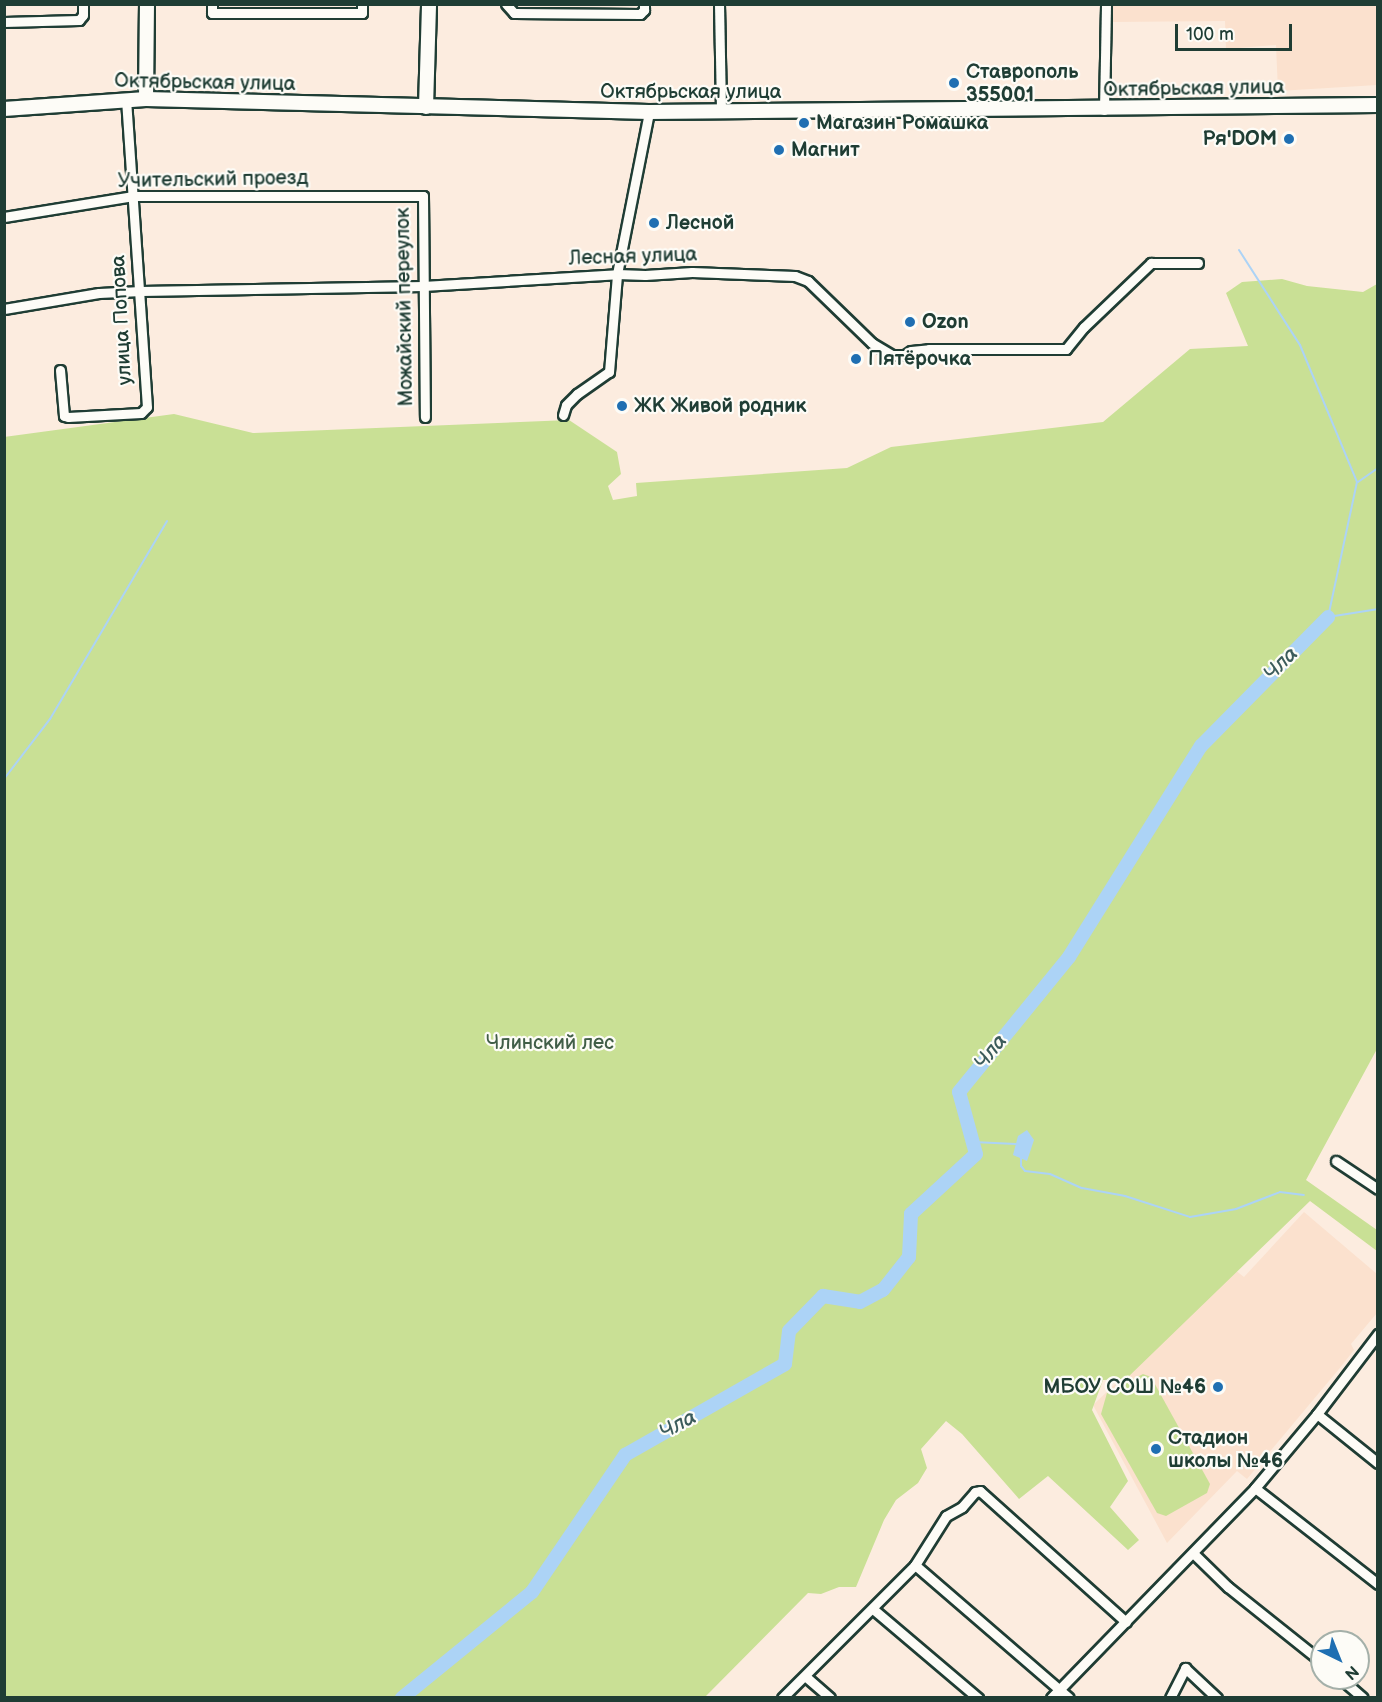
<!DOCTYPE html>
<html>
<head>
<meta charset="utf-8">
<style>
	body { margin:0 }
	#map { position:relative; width:1382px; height:1702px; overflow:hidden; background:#fcecdf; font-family:"Balsamiq Sans",sans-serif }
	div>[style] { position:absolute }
	.built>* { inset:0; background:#fbe1ce }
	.green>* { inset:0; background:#c9e095 }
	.water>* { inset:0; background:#acd3f6 }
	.stream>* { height:2px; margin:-1px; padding:0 1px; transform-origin:1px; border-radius:1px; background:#acd3f6 }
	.river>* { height:14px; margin:-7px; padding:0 7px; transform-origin:7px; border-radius:7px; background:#acd3f6 }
	.roads { filter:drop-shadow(2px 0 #1f3d34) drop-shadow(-2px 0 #1f3d34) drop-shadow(0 2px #1f3d34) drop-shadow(0 -2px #1f3d34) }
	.street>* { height:9px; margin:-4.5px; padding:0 4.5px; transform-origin:4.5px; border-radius:4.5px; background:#fdfcf7 }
	.secondary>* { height:14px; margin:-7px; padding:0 7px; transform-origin:7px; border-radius:7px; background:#fdfcf7 }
	.dots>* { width:16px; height:16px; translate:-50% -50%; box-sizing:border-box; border:3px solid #fdfcf7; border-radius:50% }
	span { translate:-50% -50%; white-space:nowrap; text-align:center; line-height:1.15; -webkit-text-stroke:4.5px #fdfcf7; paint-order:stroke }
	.poi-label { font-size:20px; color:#1f3d34; font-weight:700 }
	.left { translate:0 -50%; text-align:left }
	.right { translate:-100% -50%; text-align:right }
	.street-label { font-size:20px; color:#1f3d34 }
	.park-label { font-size:20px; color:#415e47 }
	.water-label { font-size:21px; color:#3b5b5b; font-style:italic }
	.frame { position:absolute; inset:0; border:6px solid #1f3d34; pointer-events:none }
	.north { position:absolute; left:1310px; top:1630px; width:60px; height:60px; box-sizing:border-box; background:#fdfcf7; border:2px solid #a4b0a9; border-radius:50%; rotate:137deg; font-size:16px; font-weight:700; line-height:24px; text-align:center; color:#1f3d34 }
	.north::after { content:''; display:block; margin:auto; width:21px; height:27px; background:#1f6fb2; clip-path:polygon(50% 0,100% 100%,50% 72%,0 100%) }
	.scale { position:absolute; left:1175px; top:24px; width:117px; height:27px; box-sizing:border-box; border:3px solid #1f3d34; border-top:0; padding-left:8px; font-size:18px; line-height:21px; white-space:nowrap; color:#1f3d34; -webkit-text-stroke:4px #fdfcf7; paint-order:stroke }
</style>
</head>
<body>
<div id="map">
	<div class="built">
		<i style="clip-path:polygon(1113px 5px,1377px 5px,1377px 85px,1278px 91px,1276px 45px,1226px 49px,1225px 21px,1113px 22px)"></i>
		<i style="clip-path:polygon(1304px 1212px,1377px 1274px,1377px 1313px,1351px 1344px,1354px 1350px,1339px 1369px,1247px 1479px,1237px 1471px,1167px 1543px,1093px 1405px,1235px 1270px,1244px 1277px)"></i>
	</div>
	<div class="green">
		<i style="clip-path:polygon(1282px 279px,1307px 286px,1363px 292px,1377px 284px,1377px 1049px,1306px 1180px,1377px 1230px,1377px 1251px,1310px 1201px,1126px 1379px,1103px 1380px,1092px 1410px,1128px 1481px,1110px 1507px,1139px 1540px,1128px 1550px,1048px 1476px,1019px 1499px,962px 1434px,946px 1421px,921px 1449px,927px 1468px,918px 1483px,896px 1500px,884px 1520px,856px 1587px,839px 1587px,821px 1594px,808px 1593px,705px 1697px,5px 1697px,4px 437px,174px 414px,253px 433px,569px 420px,617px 452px,621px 474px,608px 486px,613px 500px,637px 496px,636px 483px,847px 468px,891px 447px,1103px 422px,1190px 349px,1248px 346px,1226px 293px,1242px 282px)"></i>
		<i style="clip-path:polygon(1143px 1374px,1151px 1377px,1210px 1484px,1207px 1493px,1166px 1516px,1157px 1513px,1101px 1414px,1107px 1393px)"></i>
	</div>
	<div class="water">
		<i style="clip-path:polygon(1027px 1130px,1034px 1140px,1027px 1161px,1013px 1155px,1018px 1136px)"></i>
	</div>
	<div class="stream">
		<i style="left:1239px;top:250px;width:113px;rotate:57.3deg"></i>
		<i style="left:1300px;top:345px;width:148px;rotate:67.4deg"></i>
		<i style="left:1357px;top:482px;width:138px;rotate:102.1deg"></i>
		<i style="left:1328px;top:617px;width:51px;rotate:-9.1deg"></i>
		<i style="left:1358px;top:482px;width:24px;rotate:-35deg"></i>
		<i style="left:4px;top:779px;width:76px;rotate:-52.5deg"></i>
		<i style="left:50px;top:719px;width:230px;rotate:-59.4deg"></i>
		<i style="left:973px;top:1142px;width:43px;rotate:2.7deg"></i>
		<i style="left:1021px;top:1158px;width:8px;rotate:90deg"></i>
		<i style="left:1021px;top:1166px;width:6px;rotate:51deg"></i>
		<i style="left:1025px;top:1171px;width:25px;rotate:7deg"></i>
		<i style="left:1050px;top:1174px;width:35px;rotate:24deg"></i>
		<i style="left:1082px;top:1188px;width:44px;rotate:10.5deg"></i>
		<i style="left:1125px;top:1196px;width:68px;rotate:17.9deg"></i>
		<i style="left:1190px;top:1217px;width:47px;rotate:-9.9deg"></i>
		<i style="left:1236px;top:1209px;width:47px;rotate:-21.1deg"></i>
		<i style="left:1280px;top:1192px;width:24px;rotate:7deg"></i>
	</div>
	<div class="river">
		<i style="left:402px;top:1698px;width:168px;rotate:-39.2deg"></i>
		<i style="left:532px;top:1592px;width:166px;rotate:-55.8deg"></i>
		<i style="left:625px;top:1455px;width:184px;rotate:-29.6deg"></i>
		<i style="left:785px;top:1364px;width:33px;rotate:-83deg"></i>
		<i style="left:789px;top:1331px;width:49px;rotate:-45.8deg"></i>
		<i style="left:823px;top:1296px;width:37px;rotate:9deg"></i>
		<i style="left:860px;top:1302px;width:26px;rotate:-28deg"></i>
		<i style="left:883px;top:1290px;width:42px;rotate:-51.8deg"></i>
		<i style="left:909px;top:1257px;width:43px;rotate:-87.3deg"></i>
		<i style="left:911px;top:1214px;width:88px;rotate:-42.7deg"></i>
		<i style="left:976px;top:1154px;width:64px;rotate:-105.3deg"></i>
		<i style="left:959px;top:1092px;width:174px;rotate:-50.8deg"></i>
		<i style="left:1069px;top:957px;width:249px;rotate:-58deg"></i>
		<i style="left:1201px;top:746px;width:181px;rotate:-45.4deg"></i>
	</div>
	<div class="roads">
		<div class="street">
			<i style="left:212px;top:4px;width:9px;rotate:90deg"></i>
			<i style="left:212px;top:13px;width:150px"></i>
			<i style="left:362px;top:13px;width:9px;rotate:-90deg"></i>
			<i style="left:506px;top:4px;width:12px;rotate:48deg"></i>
			<i style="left:514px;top:13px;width:126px;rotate:0.5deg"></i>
			<i style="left:640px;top:14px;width:6px;rotate:-45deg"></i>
			<i style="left:644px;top:10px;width:6px;rotate:-90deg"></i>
			<i style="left:719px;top:4px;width:108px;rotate:88.9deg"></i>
			<i style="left:4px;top:22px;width:75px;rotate:-1.5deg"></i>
			<i style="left:79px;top:20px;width:6px;rotate:-51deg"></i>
			<i style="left:83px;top:15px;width:11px;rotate:-90deg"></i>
			<i style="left:1104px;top:110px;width:106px;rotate:-88.9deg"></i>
			<i style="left:4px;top:217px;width:131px;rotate:-9.2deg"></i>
			<i style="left:133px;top:196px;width:290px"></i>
			<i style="left:423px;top:196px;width:221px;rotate:89.5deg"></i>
			<i style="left:4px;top:309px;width:96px;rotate:-9.6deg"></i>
			<i style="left:99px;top:293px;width:42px;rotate:-2.7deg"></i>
			<i style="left:141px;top:291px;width:282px;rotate:-1deg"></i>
			<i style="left:423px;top:286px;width:194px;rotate:-3.5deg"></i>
			<i style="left:617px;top:274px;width:28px;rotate:2deg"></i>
			<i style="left:645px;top:275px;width:47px;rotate:-3.7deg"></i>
			<i style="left:692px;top:272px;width:103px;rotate:2.2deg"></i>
			<i style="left:795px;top:276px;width:14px;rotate:21deg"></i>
			<i style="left:808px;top:281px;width:89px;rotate:44.1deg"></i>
			<i style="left:872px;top:343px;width:23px;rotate:31deg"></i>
			<i style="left:892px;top:355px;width:13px"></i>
			<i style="left:905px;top:355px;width:7px;rotate:-34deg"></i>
			<i style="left:911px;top:351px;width:18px;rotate:-6deg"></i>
			<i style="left:929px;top:349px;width:137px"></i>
			<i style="left:1066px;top:349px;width:28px;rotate:-51deg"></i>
			<i style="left:1084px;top:327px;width:93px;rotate:-43.7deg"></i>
			<i style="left:1151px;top:263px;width:47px"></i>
			<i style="left:60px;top:370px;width:46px;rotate:85deg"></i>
			<i style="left:64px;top:416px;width:4px;rotate:14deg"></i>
			<i style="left:68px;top:417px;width:73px;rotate:-3.1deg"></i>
			<i style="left:141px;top:413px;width:8px;rotate:-45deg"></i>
			<i style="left:147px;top:407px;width:308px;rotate:-93.9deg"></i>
			<i style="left:563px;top:415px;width:10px;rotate:-73deg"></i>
			<i style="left:566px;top:405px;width:16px;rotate:-45deg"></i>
			<i style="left:577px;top:394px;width:39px;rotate:-35deg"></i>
			<i style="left:609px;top:372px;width:98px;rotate:-85.3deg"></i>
			<i style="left:617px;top:274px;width:165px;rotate:-78.8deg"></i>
			<i style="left:1336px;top:1161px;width:50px;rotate:33.7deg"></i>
			<i style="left:1317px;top:1414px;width:78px;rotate:38.8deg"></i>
			<i style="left:1255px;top:1488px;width:156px;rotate:38deg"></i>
			<i style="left:1193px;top:1553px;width:49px;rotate:44.2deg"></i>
			<i style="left:1228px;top:1587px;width:120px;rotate:38.6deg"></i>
			<i style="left:915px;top:1565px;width:203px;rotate:40.8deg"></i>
			<i style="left:873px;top:1609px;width:138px;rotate:40.3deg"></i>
			<i style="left:805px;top:1676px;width:33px;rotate:41deg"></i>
			<i style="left:1340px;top:1678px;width:30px;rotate:41deg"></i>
			<i style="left:782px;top:1698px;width:188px;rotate:-45deg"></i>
			<i style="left:915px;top:1565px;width:58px;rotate:-57.7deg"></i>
			<i style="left:946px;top:1516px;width:18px;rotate:-29deg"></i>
			<i style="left:962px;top:1507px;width:20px;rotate:-49deg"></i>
			<i style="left:975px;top:1492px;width:5px;rotate:-11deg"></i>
			<i style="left:980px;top:1491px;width:196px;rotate:41.9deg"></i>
			<i style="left:1051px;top:1698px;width:293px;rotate:-45.8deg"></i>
			<i style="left:1255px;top:1488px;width:97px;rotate:-50deg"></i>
			<i style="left:1317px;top:1414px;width:101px;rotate:-52.7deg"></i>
			<i style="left:1170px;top:1698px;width:34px;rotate:-63deg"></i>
			<i style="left:1185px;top:1668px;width:44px;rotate:43.2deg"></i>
		</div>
		<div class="secondary">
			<i style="left:146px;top:99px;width:95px;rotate:-89.4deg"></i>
			<i style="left:426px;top:107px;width:103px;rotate:-88.3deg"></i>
			<i style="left:4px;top:109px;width:142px;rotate:-4deg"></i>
			<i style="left:146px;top:99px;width:503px;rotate:1.48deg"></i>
			<i style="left:649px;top:112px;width:729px;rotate:-0.55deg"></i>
		</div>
	</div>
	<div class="dots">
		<i style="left:954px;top:83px;background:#1f6fb2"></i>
		<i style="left:804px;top:123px;background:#1f6fb2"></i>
		<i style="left:1289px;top:139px;background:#1f6fb2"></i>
		<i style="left:779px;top:150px;background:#1f6fb2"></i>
		<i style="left:654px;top:223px;background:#1f6fb2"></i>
		<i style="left:910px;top:322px;background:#1f6fb2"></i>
		<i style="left:856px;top:359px;background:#1f6fb2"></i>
		<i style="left:622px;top:406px;background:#1f6fb2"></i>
		<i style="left:1218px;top:1387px;background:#1f6fb2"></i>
		<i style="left:1156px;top:1449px;background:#1f6fb2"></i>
	</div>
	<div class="poi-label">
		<span class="left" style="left:966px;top:84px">Ставрополь<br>355001</span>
		<span class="left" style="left:816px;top:123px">Магазин Ромашка</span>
		<span class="right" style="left:1277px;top:139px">Ря'DOM</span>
		<span class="left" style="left:791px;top:150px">Магнит</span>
		<span class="left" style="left:666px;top:223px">Лесной</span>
		<span class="left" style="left:922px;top:322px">Ozon</span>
		<span class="left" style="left:868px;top:359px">Пятёрочка</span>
		<span class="left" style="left:634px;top:406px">ЖК Живой родник</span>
		<span class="right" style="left:1206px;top:1387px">МБОУ СОШ №46</span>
		<span class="left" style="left:1168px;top:1450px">Стадион<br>школы №46</span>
	</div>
	<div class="street-label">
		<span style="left:205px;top:83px;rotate:1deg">Октябрьская улица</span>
		<span style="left:1194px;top:89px;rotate:-1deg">Октябрьская улица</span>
		<span style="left:691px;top:92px">Октябрьская улица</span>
		<span style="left:213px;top:180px;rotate:-1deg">Учительский проезд</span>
		<span style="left:633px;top:257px;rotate:-2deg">Лесная улица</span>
		<span style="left:405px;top:307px;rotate:-91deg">Можайский переулок</span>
		<span style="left:122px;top:320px;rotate:-93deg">улица Попова</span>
	</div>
	<div class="park-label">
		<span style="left:550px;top:1043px">Члинский лес</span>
	</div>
	<div class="water-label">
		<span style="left:1281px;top:664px;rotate:-45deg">Чла</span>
		<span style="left:991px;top:1052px;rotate:-51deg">Чла</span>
		<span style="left:678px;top:1425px;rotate:-29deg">Чла</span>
	</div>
	<div class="frame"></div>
	<div class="north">N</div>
	<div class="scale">100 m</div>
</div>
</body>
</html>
